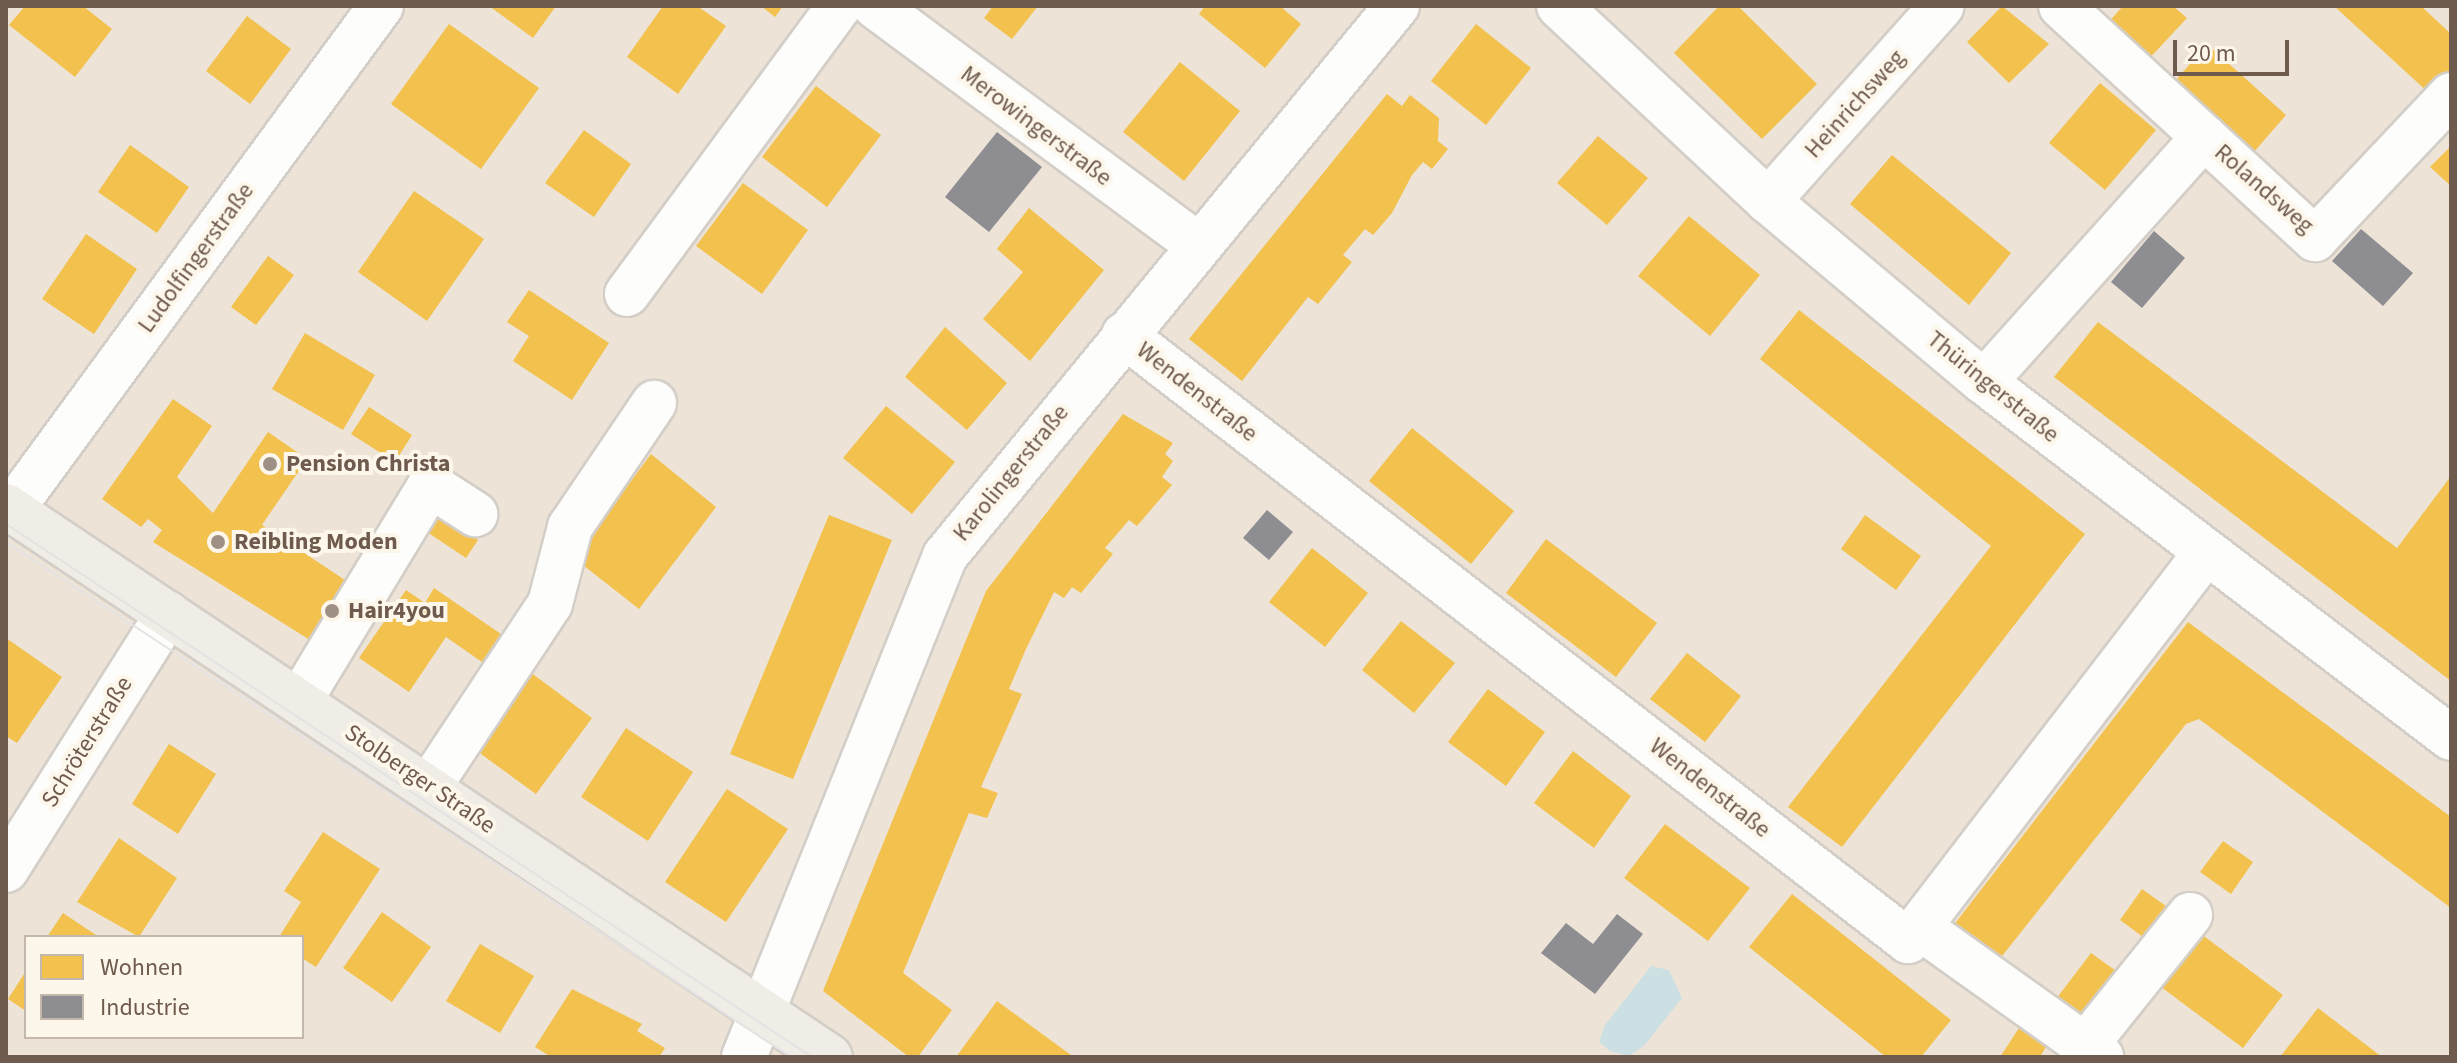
<!DOCTYPE html>
<html>
<head>
<meta charset="utf-8">
<style>
	body { margin:0 }
	#map { position:relative; width:2457px; height:1063px; overflow:hidden; background:#f4f1e9; font-family:"Source Sans 3",sans-serif }
	div>[style] { position:absolute }
	.residential>* { inset:0; background:#ede4d7 }
	.water>* { inset:0; background:#cce0e3 }
	.homes>* { inset:0; background:#f2c14e }
	.industry>* { inset:0; background:#8d8d92 }
	.roads { filter:drop-shadow(2px 0 #d3cec7) drop-shadow(-2px 0 #d3cec7) drop-shadow(0 2px #d3cec7) drop-shadow(0 -2px #d3cec7) }
	.minor>* { height:44px; margin:-22px; padding:0 22px; transform-origin:22px; border-radius:22px; background:#fdfdfc }
	.major>* { height:44px; margin:-22px; padding:0 22px; transform-origin:22px; border-radius:22px; background:#f0ede6 }
	.tram>* { height:2px; margin:-1px; padding:0 1px; transform-origin:1px; border-radius:1px; background:#e4e2e3 }
	.dots>* { width:22px; height:22px; translate:-50% -50%; box-sizing:border-box; border:4px solid #fdf6ea; border-radius:50% }
	span { translate:-50% -50%; white-space:nowrap; text-align:center; line-height:1.15; -webkit-text-stroke:8px #fdf6ea; paint-order:stroke }
	.street-label { font-size:24px; color:#6f5b4d }
	.poi-label { font-size:24px; color:#6f5b4d; font-weight:700 }
	.left { translate:0 -50%; text-align:left }
	.frame { position:absolute; inset:0; border:8px solid #6f5b4d; pointer-events:none }
	.legend { position:absolute; left:24px; top:935px; width:280px; height:104px; box-sizing:border-box; background:#fdf6ea; border:2px solid #c4b8ab; margin:0; padding:10px 14px; list-style:none; font-size:24px; color:#6f5b4d }
	.legend li { display:flex; align-items:center; gap:16px; height:40px }
	.legend b { width:40px; border:2px solid #c4b8ab }
	.scale { position:absolute; left:2173px; top:40px; width:116px; height:36px; box-sizing:border-box; border:4px solid #6f5b4d; border-top:0; padding-left:10px; font-size:24px; line-height:28px; white-space:nowrap; color:#6f5b4d; -webkit-text-stroke:6px #fdf6ea; paint-order:stroke }
</style>
</head>
<body>
<div id="map">
	<div class="residential">
		<i style="clip-path:polygon(evenodd,6px 6px,2451px 6px,2451px 1057px,6px 1057px,6px 6px,26px 937px,302px 937px,302px 1037px,26px 1037px,26px 937px)"></i>
	</div>
	<div class="water">
		<i style="clip-path:polygon(1651px 966px,1669px 970px,1682px 998px,1644px 1046px,1629px 1056px,1610px 1051px,1599px 1042px,1605px 1025px)"></i>
	</div>
	<div class="homes">
		<i style="clip-path:polygon(25px 6px,83px 6px,112px 29px,75px 77px,9px 25px)"></i>
		<i style="clip-path:polygon(489px 6px,556px 6px,533px 38px)"></i>
		<i style="clip-path:polygon(663px 6px,697px 6px,726px 26px,678px 94px,627px 57px)"></i>
		<i style="clip-path:polygon(761px 6px,783px 6px,775px 17px)"></i>
		<i style="clip-path:polygon(993px 6px,1038px 6px,1012px 39px,984px 18px)"></i>
		<i style="clip-path:polygon(1205px 6px,1280px 6px,1301px 24px,1265px 68px,1199px 14px)"></i>
		<i style="clip-path:polygon(1719px 6px,1738px 6px,1817px 84px,1762px 139px,1674px 53px)"></i>
		<i style="clip-path:polygon(2002px 6px,2049px 44px,2009px 83px,1967px 42px)"></i>
		<i style="clip-path:polygon(2123px 6px,2173px 6px,2187px 18px,2146px 62px,2106px 25px)"></i>
		<i style="clip-path:polygon(2334px 6px,2421px 6px,2451px 34px,2451px 71px,2430px 94px)"></i>
		<i style="clip-path:polygon(247px 16px,291px 49px,250px 104px,206px 71px)"></i>
		<i style="clip-path:polygon(449px 24px,539px 88px,481px 169px,391px 104px)"></i>
		<i style="clip-path:polygon(1476px 24px,1531px 68px,1486px 125px,1431px 81px)"></i>
		<i style="clip-path:polygon(2207px 44px,2286px 115px,2247px 160px,2170px 87px)"></i>
		<i style="clip-path:polygon(1180px 62px,1240px 111px,1184px 181px,1123px 132px)"></i>
		<i style="clip-path:polygon(2100px 83px,2156px 130px,2105px 190px,2049px 143px)"></i>
		<i style="clip-path:polygon(816px 86px,881px 135px,827px 207px,762px 157px)"></i>
		<i style="clip-path:polygon(1387px 94px,1402px 106px,1410px 95px,1439px 118px,1438px 141px,1448px 149px,1432px 169px,1423px 162px,1412px 175px,1392px 213px,1373px 235px,1365px 229px,1343px 255px,1352px 262px,1318px 304px,1308px 297px,1242px 381px,1189px 339px)"></i>
		<i style="clip-path:polygon(584px 130px,631px 164px,594px 217px,545px 183px)"></i>
		<i style="clip-path:polygon(1598px 136px,1648px 178px,1607px 225px,1557px 183px)"></i>
		<i style="clip-path:polygon(130px 145px,189px 187px,157px 233px,98px 192px)"></i>
		<i style="clip-path:polygon(2451px 146px,2451px 186px,2430px 167px)"></i>
		<i style="clip-path:polygon(1892px 155px,2011px 253px,1969px 305px,1850px 204px)"></i>
		<i style="clip-path:polygon(743px 183px,808px 230px,762px 294px,696px 246px)"></i>
		<i style="clip-path:polygon(414px 191px,484px 239px,427px 321px,358px 272px)"></i>
		<i style="clip-path:polygon(1029px 208px,1104px 270px,1030px 361px,983px 319px,1023px 272px,997px 249px)"></i>
		<i style="clip-path:polygon(1689px 216px,1760px 275px,1710px 336px,1638px 276px)"></i>
		<i style="clip-path:polygon(86px 234px,137px 269px,94px 334px,42px 299px)"></i>
		<i style="clip-path:polygon(268px 256px,294px 275px,256px 325px,231px 307px)"></i>
		<i style="clip-path:polygon(529px 290px,609px 343px,572px 400px,513px 361px,529px 336px,507px 322px)"></i>
		<i style="clip-path:polygon(1799px 310px,2085px 534px,1842px 847px,1788px 807px,1991px 546px,1760px 359px)"></i>
		<i style="clip-path:polygon(2098px 322px,2397px 548px,2451px 476px,2451px 681px,2054px 377px)"></i>
		<i style="clip-path:polygon(945px 327px,1007px 383px,967px 430px,905px 377px)"></i>
		<i style="clip-path:polygon(305px 333px,375px 375px,343px 430px,272px 389px)"></i>
		<i style="clip-path:polygon(173px 399px,212px 426px,177px 477px,213px 513px,268px 432px,307px 459px,262px 525px,357px 588px,318px 645px,153px 542px,162px 530px,148px 519px,141px 527px,102px 499px)"></i>
		<i style="clip-path:polygon(886px 406px,955px 462px,912px 514px,843px 458px)"></i>
		<i style="clip-path:polygon(369px 407px,412px 435px,395px 462px,351px 434px)"></i>
		<i style="clip-path:polygon(1123px 414px,1173px 443px,1165px 454px,1173px 461px,1162px 477px,1172px 485px,1137px 526px,1129px 520px,1105px 548px,1113px 554px,1081px 593px,1072px 587px,1064px 598px,1054px 592px,1026px 649px,1009px 689px,1022px 694px,981px 787px,998px 793px,987px 818px,969px 813px,903px 973px,952px 1010px,918px 1057px,909px 1057px,823px 991px,986px 591px)"></i>
		<i style="clip-path:polygon(1412px 428px,1514px 511px,1471px 564px,1369px 481px)"></i>
		<i style="clip-path:polygon(651px 454px,716px 507px,639px 609px,574px 558px)"></i>
		<i style="clip-path:polygon(433px 503px,478px 540px,466px 558px,418px 526px)"></i>
		<i style="clip-path:polygon(829px 515px,892px 540px,793px 779px,730px 754px)"></i>
		<i style="clip-path:polygon(1865px 515px,1921px 556px,1896px 590px,1841px 549px)"></i>
		<i style="clip-path:polygon(1546px 539px,1657px 623px,1616px 677px,1506px 593px)"></i>
		<i style="clip-path:polygon(1312px 548px,1368px 593px,1325px 647px,1269px 602px)"></i>
		<i style="clip-path:polygon(434px 588px,501px 634px,482px 662px,446px 637px,409px 692px,359px 658px,406px 590px,425px 603px)"></i>
		<i style="clip-path:polygon(1401px 621px,1455px 663px,1414px 713px,1362px 670px)"></i>
		<i style="clip-path:polygon(2188px 622px,2451px 817px,2451px 908px,2199px 719px,2186px 724px,1991px 970px,1946px 935px)"></i>
		<i style="clip-path:polygon(6px 638px,62px 677px,17px 743px,6px 736px)"></i>
		<i style="clip-path:polygon(1687px 653px,1741px 696px,1705px 742px,1650px 699px)"></i>
		<i style="clip-path:polygon(526px 669px,592px 718px,536px 794px,470px 746px)"></i>
		<i style="clip-path:polygon(1488px 689px,1545px 732px,1506px 786px,1448px 742px)"></i>
		<i style="clip-path:polygon(626px 728px,693px 772px,648px 841px,581px 797px)"></i>
		<i style="clip-path:polygon(169px 744px,216px 774px,178px 834px,132px 804px)"></i>
		<i style="clip-path:polygon(1573px 751px,1631px 796px,1594px 848px,1534px 803px)"></i>
		<i style="clip-path:polygon(727px 789px,788px 829px,726px 922px,665px 882px)"></i>
		<i style="clip-path:polygon(1665px 824px,1750px 888px,1708px 941px,1624px 878px)"></i>
		<i style="clip-path:polygon(323px 832px,380px 869px,316px 967px,302px 958px,302px 937px,279px 937px,301px 902px,284px 891px)"></i>
		<i style="clip-path:polygon(119px 838px,177px 878px,139px 937px,77px 902px)"></i>
		<i style="clip-path:polygon(2223px 841px,2253px 862px,2231px 894px,2200px 872px)"></i>
		<i style="clip-path:polygon(2142px 889px,2170px 909px,2147px 940px,2120px 920px)"></i>
		<i style="clip-path:polygon(1792px 894px,1951px 1020px,1921px 1057px,1886px 1057px,1749px 947px)"></i>
		<i style="clip-path:polygon(382px 912px,431px 947px,392px 1002px,343px 968px)"></i>
		<i style="clip-path:polygon(63px 913px,99px 937px,47px 937px)"></i>
		<i style="clip-path:polygon(2193px 928px,2283px 995px,2243px 1048px,2153px 981px)"></i>
		<i style="clip-path:polygon(480px 944px,534px 976px,500px 1033px,446px 1001px)"></i>
		<i style="clip-path:polygon(2091px 953px,2119px 973px,2077px 1029px,2050px 1007px)"></i>
		<i style="clip-path:polygon(26px 971px,26px 1011px,8px 999px)"></i>
		<i style="clip-path:polygon(572px 989px,642px 1024px,637px 1031px,665px 1048px,659px 1057px,551px 1057px,535px 1047px)"></i>
		<i style="clip-path:polygon(997px 1001px,1071px 1055px,1069px 1057px,956px 1057px)"></i>
		<i style="clip-path:polygon(2318px 1008px,2382px 1057px,2280px 1057px)"></i>
		<i style="clip-path:polygon(2023px 1022px,2050px 1040px,2040px 1057px,2000px 1057px)"></i>
	</div>
	<div class="industry">
		<i style="clip-path:polygon(997px 132px,1042px 167px,989px 232px,945px 197px)"></i>
		<i style="clip-path:polygon(2361px 229px,2413px 273px,2383px 306px,2332px 261px)"></i>
		<i style="clip-path:polygon(2154px 231px,2185px 258px,2142px 308px,2111px 282px)"></i>
		<i style="clip-path:polygon(1267px 510px,1293px 532px,1269px 560px,1243px 538px)"></i>
		<i style="clip-path:polygon(1617px 914px,1643px 934px,1595px 994px,1541px 953px,1566px 923px,1593px 944px)"></i>
	</div>
	<div class="roads">
		<div class="minor">
			<i style="left:875px;top:6px;width:402px;rotate:36.5deg"></i>
			<i style="left:1559px;top:6px;width:286px;rotate:43deg"></i>
			<i style="left:1768px;top:201px;width:282px;rotate:40deg"></i>
			<i style="left:1984px;top:382px;width:587px;rotate:37.32deg"></i>
			<i style="left:2061px;top:6px;width:194px;rotate:42.5deg"></i>
			<i style="left:1768px;top:201px;width:261px;rotate:-48.3deg"></i>
			<i style="left:627px;top:294px;width:358px;rotate:-53.6deg"></i>
			<i style="left:1124px;top:335px;width:991px;rotate:37.7deg"></i>
			<i style="left:1908px;top:941px;width:490px;rotate:-52.5deg"></i>
			<i style="left:1984px;top:382px;width:329px;rotate:-48.1deg"></i>
			<i style="left:2204px;top:137px;width:151px;rotate:42.6deg"></i>
			<i style="left:2315px;top:239px;width:198px;rotate:-46.6deg"></i>
			<i style="left:12px;top:509px;width:624px;rotate:-53.74deg"></i>
			<i style="left:300px;top:700px;width:251px;rotate:-58.8deg"></i>
			<i style="left:430px;top:485px;width:54px;rotate:32.8deg"></i>
			<i style="left:430px;top:785px;width:217px;rotate:-56.5deg"></i>
			<i style="left:550px;top:604px;width:80px;rotate:-75.4deg"></i>
			<i style="left:570px;top:527px;width:150px;rotate:-55.9deg"></i>
			<i style="left:6px;top:870px;width:303px;rotate:-57.7deg"></i>
			<i style="left:1919px;top:927px;width:224px;rotate:35.5deg"></i>
			<i style="left:2085px;top:1046px;width:168px;rotate:-51.3deg"></i>
			<i style="left:744px;top:1057px;width:540px;rotate:-68.14deg"></i>
			<i style="left:945px;top:556px;width:712px;rotate:-50.59deg"></i>
		</div>
		<div class="major">
			<i style="left:6px;top:506px;width:991px;rotate:33.77deg"></i>
		</div>
	</div>
	<div class="tram">
		<i style="left:6px;top:524px;width:966px;rotate:33.48deg"></i>
		<i style="left:6px;top:542px;width:939px;rotate:33.27deg"></i>
	</div>
	<div class="dots">
		<i style="left:270px;top:464px;background:#9e9084"></i>
		<i style="left:218px;top:542px;background:#9e9084"></i>
		<i style="left:332px;top:611px;background:#9e9084"></i>
	</div>
	<div class="street-label">
		<span style="left:1855px;top:104px;rotate:-48deg">Heinrichsweg</span>
		<span style="left:1036px;top:126px;rotate:37deg">Merowingerstraße</span>
		<span style="left:2264px;top:189px;rotate:41deg">Rolandsweg</span>
		<span style="left:196px;top:258px;rotate:-54deg">Ludolfingerstraße</span>
		<span style="left:1993px;top:387px;rotate:39deg">Thüringerstraße</span>
		<span style="left:1197px;top:392px;rotate:38deg">Wendenstraße</span>
		<span style="left:1011px;top:473px;rotate:-51deg">Karolingerstraße</span>
		<span style="left:87px;top:742px;rotate:-58deg">Schröterstraße</span>
		<span style="left:420px;top:779px;rotate:34deg">Stolberger Straße</span>
		<span style="left:1710px;top:788px;rotate:38deg">Wendenstraße</span>
	</div>
	<div class="poi-label">
		<span class="left" style="left:286px;top:464px">Pension Christa</span>
		<span class="left" style="left:234px;top:542px">Reibling Moden</span>
		<span class="left" style="left:348px;top:611px">Hair4you</span>
	</div>
	<div class="frame"></div>
	<ul class="legend">
	<li><b style="height:22px;background:#f2c14e"></b>Wohnen</li>
	<li><b style="height:22px;background:#8d8d92"></b>Industrie</li>
	</ul>
	<div class="scale">20 m</div>
</div>
</body>
</html>
